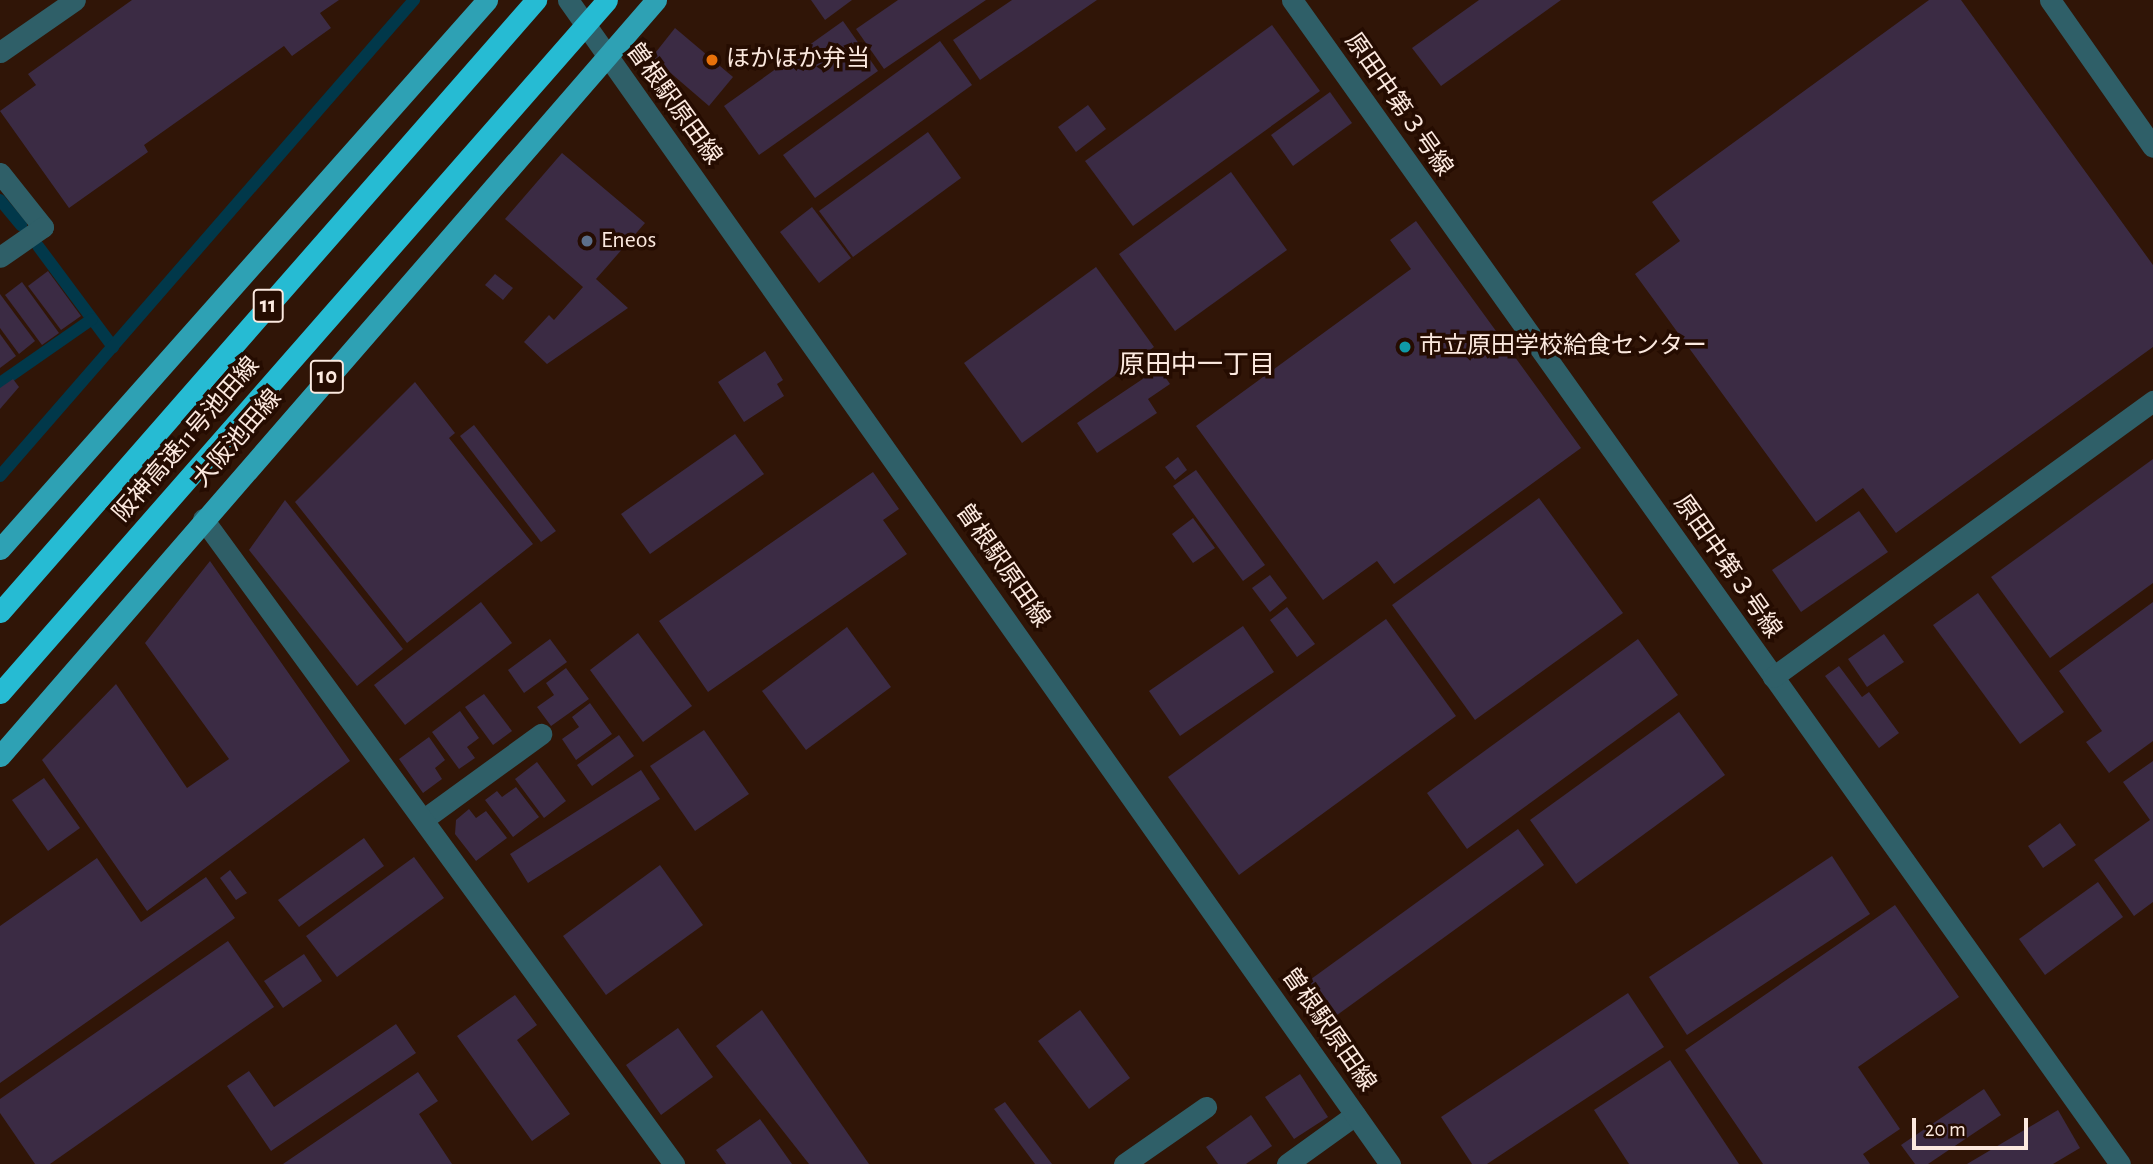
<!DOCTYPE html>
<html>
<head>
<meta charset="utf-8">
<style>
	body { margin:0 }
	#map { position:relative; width:2153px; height:1164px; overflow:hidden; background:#301507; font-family:"Alegreya Sans","Noto Sans JP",sans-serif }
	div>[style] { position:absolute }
	.stream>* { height:12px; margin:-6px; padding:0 6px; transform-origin:6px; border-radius:6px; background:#01384a }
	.building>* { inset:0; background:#3b2b44 }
	.lane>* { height:21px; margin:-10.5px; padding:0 10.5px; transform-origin:10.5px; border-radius:10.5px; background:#2f5f68 }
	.street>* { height:21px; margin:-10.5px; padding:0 10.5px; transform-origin:10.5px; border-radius:10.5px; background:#2f5f68 }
	.primary>* { height:21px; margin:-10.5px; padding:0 10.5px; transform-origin:10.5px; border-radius:10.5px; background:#2ea1b4 }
	.highway>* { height:21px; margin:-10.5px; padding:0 10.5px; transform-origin:10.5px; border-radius:10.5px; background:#26bbd3 }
	.dots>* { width:19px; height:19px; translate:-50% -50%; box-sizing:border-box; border:4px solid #250c01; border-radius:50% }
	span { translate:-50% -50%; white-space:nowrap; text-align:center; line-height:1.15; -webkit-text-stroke:7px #250c01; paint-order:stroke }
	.shield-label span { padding:2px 5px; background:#250c01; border:2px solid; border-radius:5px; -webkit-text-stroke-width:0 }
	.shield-label { font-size:23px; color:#fce9df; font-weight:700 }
	.poi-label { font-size:24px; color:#fce9df }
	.left { translate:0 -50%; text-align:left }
	.street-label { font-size:24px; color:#fce9df }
	.neighbourhood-label { font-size:26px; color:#fce9df }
	.scale { position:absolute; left:1912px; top:1118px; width:116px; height:32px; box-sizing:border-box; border:4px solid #fce9df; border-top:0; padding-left:9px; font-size:21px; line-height:24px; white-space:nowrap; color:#fce9df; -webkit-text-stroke:5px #250c01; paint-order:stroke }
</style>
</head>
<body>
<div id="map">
	<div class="stream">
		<i style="left:0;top:200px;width:33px;rotate:50deg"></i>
		<i style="left:38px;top:246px;width:126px;rotate:53.4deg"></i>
		<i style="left:0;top:383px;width:112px;rotate:-34.8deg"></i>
		<i style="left:0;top:476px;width:631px;rotate:-48.98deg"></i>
	</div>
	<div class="building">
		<i style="clip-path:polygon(132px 0,339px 0,320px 13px,331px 28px,292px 56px,284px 46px,144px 145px,148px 152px,69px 208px,0 111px,36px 85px,28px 74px)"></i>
		<i style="clip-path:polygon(811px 0,852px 0,825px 20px)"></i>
		<i style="clip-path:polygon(898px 0,986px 0,884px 69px,856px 29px)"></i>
		<i style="clip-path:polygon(1012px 0,1097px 0,980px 80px,953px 40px)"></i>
		<i style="clip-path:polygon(1479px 0,1561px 0,1441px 86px,1412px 48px)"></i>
		<i style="clip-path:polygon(1929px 0,1961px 0,2153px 265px,2153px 347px,1896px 533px,1863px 488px,1816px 522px,1635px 274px,1680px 241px,1652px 202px)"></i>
		<i style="clip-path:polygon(843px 21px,878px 71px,759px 155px,724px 106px)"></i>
		<i style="clip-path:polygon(1272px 25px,1320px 91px,1133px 226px,1085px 161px)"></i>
		<i style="clip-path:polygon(675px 28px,733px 77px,709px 106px,652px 57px)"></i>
		<i style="clip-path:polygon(940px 41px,972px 85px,815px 198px,783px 155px)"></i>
		<i style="clip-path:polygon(1330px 92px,1352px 123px,1293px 166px,1271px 135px)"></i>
		<i style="clip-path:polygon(1088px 105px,1106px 129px,1076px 152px,1058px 127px)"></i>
		<i style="clip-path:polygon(928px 132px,961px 178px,853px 257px,819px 211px)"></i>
		<i style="clip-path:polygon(562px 153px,645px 223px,596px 279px,628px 308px,547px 364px,524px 342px,549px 315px,554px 320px,583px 287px,505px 219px)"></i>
		<i style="clip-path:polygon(1231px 172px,1287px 250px,1175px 331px,1119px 254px)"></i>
		<i style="clip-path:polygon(812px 207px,851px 258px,819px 283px,780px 232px)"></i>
		<i style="clip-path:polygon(1416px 221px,1581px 448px,1394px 584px,1377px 561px,1323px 600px,1196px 426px,1411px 269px,1390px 240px)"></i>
		<i style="clip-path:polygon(1096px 267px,1154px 347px,1022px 443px,964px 363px)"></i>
		<i style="clip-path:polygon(48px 271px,81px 316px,61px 330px,28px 286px)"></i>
		<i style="clip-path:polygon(495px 274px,513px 288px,503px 300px,485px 285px)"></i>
		<i style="clip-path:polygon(22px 282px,59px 333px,42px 345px,5px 295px)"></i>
		<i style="clip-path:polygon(0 294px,35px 341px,19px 354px,0 328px)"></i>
		<i style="clip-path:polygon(0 334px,16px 356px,0 368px)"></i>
		<i style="clip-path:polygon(765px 351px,783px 380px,777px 384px,784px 396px,744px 422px,718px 382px)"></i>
		<i style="clip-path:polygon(1159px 368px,1170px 384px,1148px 399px,1157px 413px,1097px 453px,1077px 423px)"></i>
		<i style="clip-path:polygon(13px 379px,19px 387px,0 409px,0 388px)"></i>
		<i style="clip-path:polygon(415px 382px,455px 433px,449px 438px,533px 544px,407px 643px,295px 502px)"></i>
		<i style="clip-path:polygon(474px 425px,556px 531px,541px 542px,460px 436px)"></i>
		<i style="clip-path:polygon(735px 434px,764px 474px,650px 554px,621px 514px)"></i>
		<i style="clip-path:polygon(1178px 457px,1187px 470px,1175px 480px,1165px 467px)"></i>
		<i style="clip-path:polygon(2153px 459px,2153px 583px,2050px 658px,1991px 577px)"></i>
		<i style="clip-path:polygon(1196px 470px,1265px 565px,1243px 581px,1173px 486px)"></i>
		<i style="clip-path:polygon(873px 472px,899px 509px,883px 520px,907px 554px,708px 692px,659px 621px)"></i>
		<i style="clip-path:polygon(1539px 498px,1623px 613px,1475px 720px,1392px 605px)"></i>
		<i style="clip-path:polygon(285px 500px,403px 649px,357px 686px,249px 550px)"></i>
		<i style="clip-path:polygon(1859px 511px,1888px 552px,1801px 612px,1772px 570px)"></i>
		<i style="clip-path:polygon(1193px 518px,1215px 548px,1193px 563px,1172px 534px)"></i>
		<i style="clip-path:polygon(210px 561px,350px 761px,147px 911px,42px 760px,116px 684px,187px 788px,229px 759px,145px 643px)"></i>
		<i style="clip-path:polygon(1270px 575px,1287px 598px,1270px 612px,1252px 588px)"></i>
		<i style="clip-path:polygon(1978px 593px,2064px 712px,2020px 744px,1933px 625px)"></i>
		<i style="clip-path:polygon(481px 602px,512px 643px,405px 725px,374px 685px)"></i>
		<i style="clip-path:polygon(2153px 602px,2153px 741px,2109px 773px,2086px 742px,2102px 731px,2059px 671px)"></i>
		<i style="clip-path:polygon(1287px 607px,1315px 644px,1297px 657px,1270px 620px)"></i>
		<i style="clip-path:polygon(1386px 619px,1456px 716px,1239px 875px,1168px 777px)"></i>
		<i style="clip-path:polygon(1243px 626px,1274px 672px,1180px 736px,1149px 691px)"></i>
		<i style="clip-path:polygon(847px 627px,891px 687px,806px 750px,762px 691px)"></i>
		<i style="clip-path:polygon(638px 633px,692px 706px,643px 742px,590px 670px)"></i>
		<i style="clip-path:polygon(1884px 634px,1904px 662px,1867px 687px,1848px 659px)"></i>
		<i style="clip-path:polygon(550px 639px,567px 662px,524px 693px,508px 670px)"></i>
		<i style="clip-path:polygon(1638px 639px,1678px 695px,1467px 849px,1427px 793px)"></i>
		<i style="clip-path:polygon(1839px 666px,1862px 697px,1869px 692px,1899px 733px,1879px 748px,1825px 676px)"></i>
		<i style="clip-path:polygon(566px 668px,589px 699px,551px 726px,537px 707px,554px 695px,546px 683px)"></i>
		<i style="clip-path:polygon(484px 694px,512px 731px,493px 745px,465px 707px)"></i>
		<i style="clip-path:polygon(590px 703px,612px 734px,576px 760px,562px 739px,579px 727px,572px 717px)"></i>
		<i style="clip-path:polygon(460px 711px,479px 738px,467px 747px,475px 758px,459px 769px,432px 732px)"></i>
		<i style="clip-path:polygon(1679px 712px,1725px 775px,1576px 884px,1530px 820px)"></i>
		<i style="clip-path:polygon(704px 730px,749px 794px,695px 831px,650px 766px)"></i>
		<i style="clip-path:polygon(619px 735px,634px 756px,592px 786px,577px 765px)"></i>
		<i style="clip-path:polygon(429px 737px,445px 760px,435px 768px,442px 779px,423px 793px,399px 759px)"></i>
		<i style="clip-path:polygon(2153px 761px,2153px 902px,2134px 916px,2094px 860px,2150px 820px,2123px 782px)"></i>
		<i style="clip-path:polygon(537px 762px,566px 801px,544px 818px,515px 779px)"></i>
		<i style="clip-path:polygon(641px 770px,660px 799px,528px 883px,510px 854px)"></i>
		<i style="clip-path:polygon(44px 778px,80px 828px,48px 851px,12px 800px)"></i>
		<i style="clip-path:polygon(516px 787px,539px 817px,513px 837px,485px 800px,497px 791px,502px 797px)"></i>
		<i style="clip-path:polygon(469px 809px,476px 818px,486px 811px,507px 838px,476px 861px,455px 834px,456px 820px)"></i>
		<i style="clip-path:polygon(2060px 823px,2076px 845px,2043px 868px,2028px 846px)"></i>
		<i style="clip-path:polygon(1518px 829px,1544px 865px,1333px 1018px,1307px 982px)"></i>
		<i style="clip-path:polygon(364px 838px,384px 866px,299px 927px,278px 900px)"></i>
		<i style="clip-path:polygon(1832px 856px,1870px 914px,1687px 1035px,1649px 977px)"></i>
		<i style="clip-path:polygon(414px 857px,444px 898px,337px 977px,306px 936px)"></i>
		<i style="clip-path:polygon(97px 858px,141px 922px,206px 877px,235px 918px,0 1083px,0 926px)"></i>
		<i style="clip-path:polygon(660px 865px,703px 925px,606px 995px,563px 936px)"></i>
		<i style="clip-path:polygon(230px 870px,247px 893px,236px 900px,220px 878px)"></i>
		<i style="clip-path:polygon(2098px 882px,2123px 917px,2045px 975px,2019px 939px)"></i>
		<i style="clip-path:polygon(1895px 905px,1959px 997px,1858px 1067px,1900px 1129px,1863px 1154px,1870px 1164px,1763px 1164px,1685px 1050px)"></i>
		<i style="clip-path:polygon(228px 941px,274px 1007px,50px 1164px,35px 1164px,0 1113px,0 1099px)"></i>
		<i style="clip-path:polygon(304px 954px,322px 981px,283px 1008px,264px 981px)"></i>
		<i style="clip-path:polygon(1628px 993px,1664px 1047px,1487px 1164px,1472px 1164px,1441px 1117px)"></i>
		<i style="clip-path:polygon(515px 995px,537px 1025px,517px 1040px,570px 1114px,532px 1141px,457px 1036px)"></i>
		<i style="clip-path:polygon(762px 1010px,869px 1164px,809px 1164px,716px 1046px)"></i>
		<i style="clip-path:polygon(1080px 1010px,1130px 1078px,1089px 1109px,1038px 1041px)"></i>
		<i style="clip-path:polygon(396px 1024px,416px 1053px,271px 1151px,227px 1086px,249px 1071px,274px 1107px)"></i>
		<i style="clip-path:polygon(678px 1028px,713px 1077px,661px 1115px,626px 1065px)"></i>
		<i style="clip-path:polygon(1670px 1060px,1739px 1164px,1629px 1164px,1594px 1110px)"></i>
		<i style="clip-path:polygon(418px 1072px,438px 1101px,419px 1114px,452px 1164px,283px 1164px)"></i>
		<i style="clip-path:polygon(1300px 1074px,1328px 1117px,1294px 1139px,1265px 1097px)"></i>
		<i style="clip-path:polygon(1984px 1089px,2001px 1115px,1928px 1164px,1915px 1164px,1901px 1145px)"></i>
		<i style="clip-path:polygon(1005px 1102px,1052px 1164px,1035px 1164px,994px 1109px)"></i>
		<i style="clip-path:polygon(2058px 1110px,2080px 1148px,2053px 1164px,1967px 1164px)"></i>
		<i style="clip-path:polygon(1251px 1115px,1272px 1146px,1246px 1164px,1218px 1164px,1206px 1147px)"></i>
		<i style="clip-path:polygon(760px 1119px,792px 1164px,726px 1164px,716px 1150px)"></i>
	</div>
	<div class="lane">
		<i style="left:424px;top:819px;width:145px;rotate:-36deg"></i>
		<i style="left:1124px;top:1164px;width:100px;rotate:-34.8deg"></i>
		<i style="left:1287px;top:1164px;width:84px;rotate:-35.8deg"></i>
	</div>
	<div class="street">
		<i style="left:568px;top:0;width:1425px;rotate:54.77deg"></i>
		<i style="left:1292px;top:0;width:1428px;rotate:54.57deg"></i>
		<i style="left:2050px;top:0;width:179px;rotate:55deg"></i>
		<i style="left:0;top:52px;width:91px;rotate:-34.7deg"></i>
		<i style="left:0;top:173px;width:69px;rotate:51.5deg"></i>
		<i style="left:43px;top:227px;width:52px;rotate:145.1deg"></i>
		<i style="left:203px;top:519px;width:799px;rotate:53.86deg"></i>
		<i style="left:1773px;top:677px;width:470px;rotate:-36deg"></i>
	</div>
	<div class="primary">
		<i style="left:0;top:549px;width:734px;rotate:-48.42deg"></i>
		<i style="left:0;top:756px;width:1001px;rotate:-49.05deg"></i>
	</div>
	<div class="highway">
		<i style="left:0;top:612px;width:814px;rotate:-48.79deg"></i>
		<i style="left:0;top:693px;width:921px;rotate:-48.78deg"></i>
	</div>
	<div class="dots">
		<i style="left:712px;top:60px;background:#e8710a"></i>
		<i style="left:587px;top:241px;background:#5c6f8a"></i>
		<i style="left:1405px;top:347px;background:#0f9aa8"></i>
	</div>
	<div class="shield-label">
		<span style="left:268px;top:306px">11</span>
		<span style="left:327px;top:377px">10</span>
	</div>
	<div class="poi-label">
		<span class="left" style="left:726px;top:60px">ほかほか弁当</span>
		<span class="left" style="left:601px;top:241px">Eneos</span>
		<span class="left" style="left:1419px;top:347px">市立原田学校給食センター</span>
	</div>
	<div class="street-label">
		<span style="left:673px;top:104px;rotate:54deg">曽根駅原田線</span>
		<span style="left:1398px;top:105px;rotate:55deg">原田中第３号線</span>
		<span style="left:238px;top:439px;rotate:-49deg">大阪池田線</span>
		<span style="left:187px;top:440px;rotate:-49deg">阪神高速11号池田線</span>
		<span style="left:1002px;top:566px;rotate:55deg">曽根駅原田線</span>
		<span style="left:1727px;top:567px;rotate:55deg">原田中第３号線</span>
		<span style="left:1328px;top:1030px;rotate:55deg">曽根駅原田線</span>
	</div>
	<div class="neighbourhood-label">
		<span style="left:1197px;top:366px">原田中一丁目</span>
	</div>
	<div class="scale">20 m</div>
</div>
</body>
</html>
